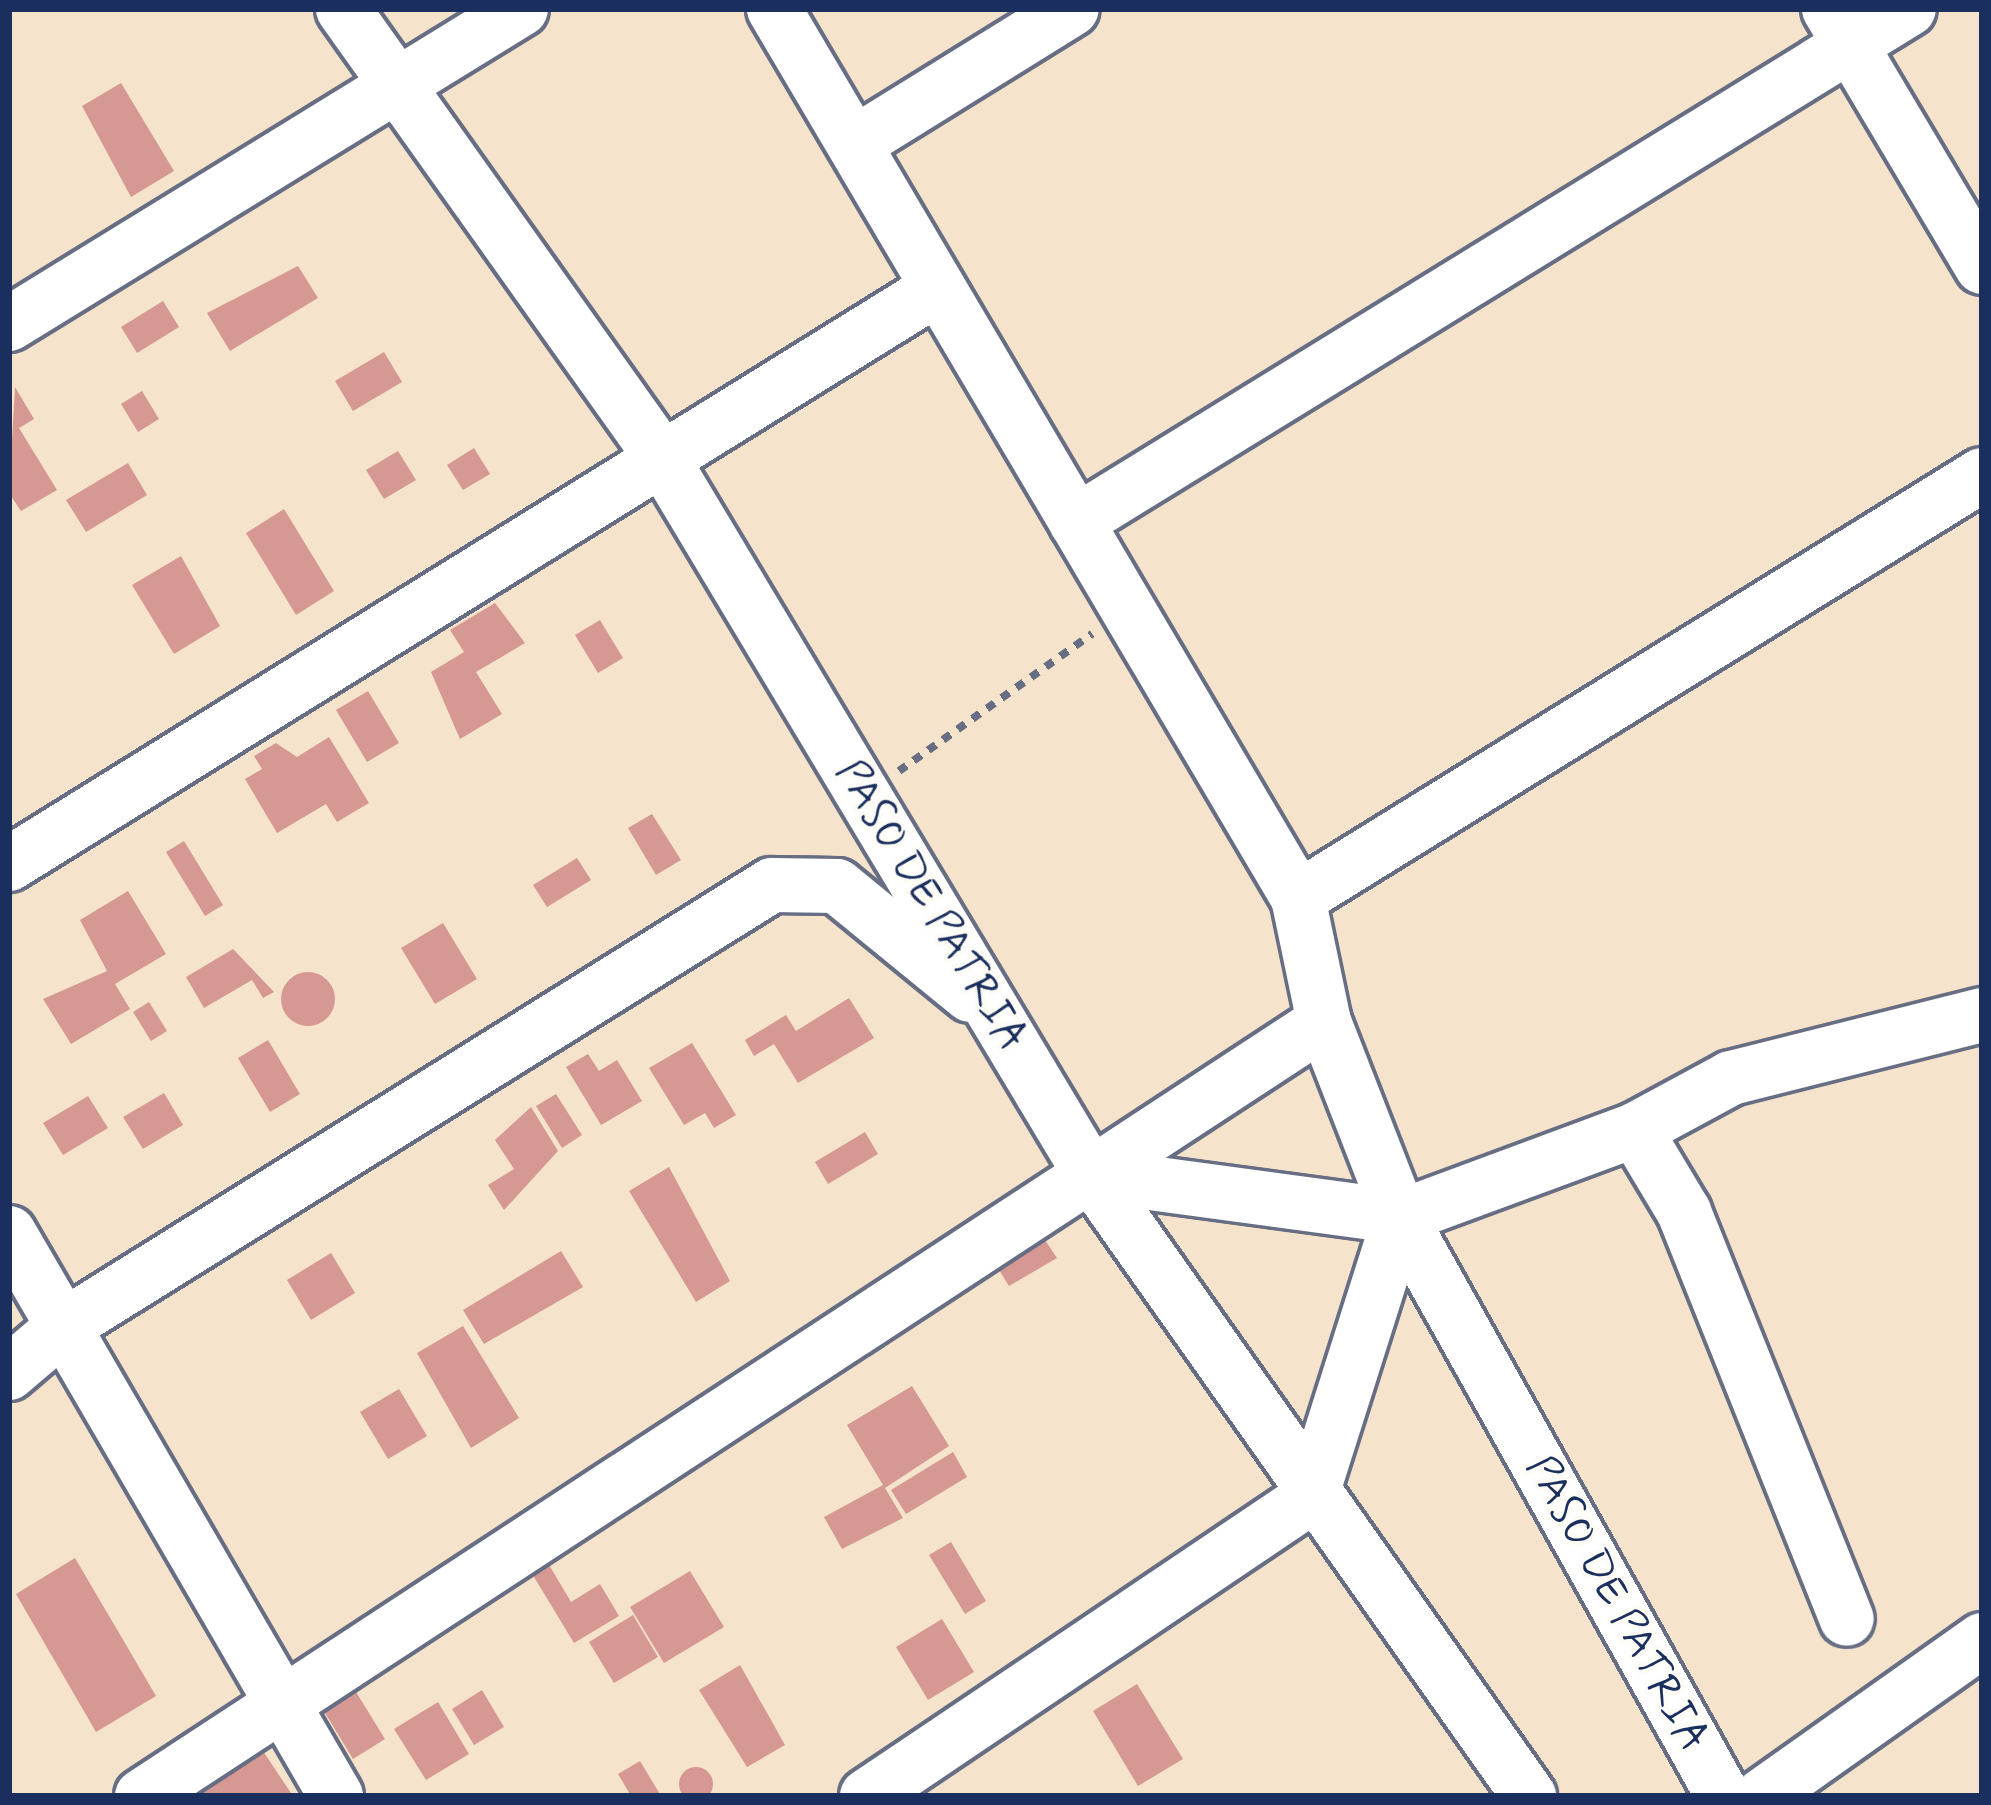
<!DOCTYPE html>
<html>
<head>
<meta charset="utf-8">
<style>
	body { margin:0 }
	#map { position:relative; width:1991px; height:1805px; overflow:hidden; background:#f5e3cb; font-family:Mynerve,sans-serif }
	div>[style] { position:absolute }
	.building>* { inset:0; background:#d69893 }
	.round { border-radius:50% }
	.path>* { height:8px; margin-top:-4px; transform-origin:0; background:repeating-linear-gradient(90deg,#676e84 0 9px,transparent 0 18px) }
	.roads { filter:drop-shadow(3px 0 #676e84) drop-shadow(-3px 0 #676e84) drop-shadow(0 3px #676e84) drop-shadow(0 -3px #676e84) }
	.minor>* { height:54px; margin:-27px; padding:0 27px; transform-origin:27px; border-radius:27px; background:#fff }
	span { translate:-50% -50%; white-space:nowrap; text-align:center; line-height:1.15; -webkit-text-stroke:9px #fdfcf7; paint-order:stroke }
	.street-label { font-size:42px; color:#1b2f5e }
	.frame { position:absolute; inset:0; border:12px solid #1b2f5e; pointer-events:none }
</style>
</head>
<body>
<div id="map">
	<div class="building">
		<i style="clip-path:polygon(121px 83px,174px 171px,131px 197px,82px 106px)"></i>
		<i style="clip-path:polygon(298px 266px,318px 298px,230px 351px,207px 313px)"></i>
		<i style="clip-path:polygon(163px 301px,179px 327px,137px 353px,121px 327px)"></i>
		<i style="clip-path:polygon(384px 352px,402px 382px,353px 411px,335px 381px)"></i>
		<i style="clip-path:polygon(15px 387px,34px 419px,19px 428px,57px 490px,21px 511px,9px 493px)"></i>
		<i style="clip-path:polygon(142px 391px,159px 419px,138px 432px,121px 404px)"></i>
		<i style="clip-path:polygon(474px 448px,490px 474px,463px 490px,447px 465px)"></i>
		<i style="clip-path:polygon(398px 451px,416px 480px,384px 499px,366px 470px)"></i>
		<i style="clip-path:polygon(128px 463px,147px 495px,86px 532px,66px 500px)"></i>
		<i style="clip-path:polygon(284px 509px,334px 591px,296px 615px,246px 533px)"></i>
		<i style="clip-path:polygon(181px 556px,220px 626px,174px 654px,132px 585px)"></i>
		<i style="clip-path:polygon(495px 603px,525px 643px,476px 672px,502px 714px,460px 739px,431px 672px,464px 652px,450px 630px)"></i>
		<i style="clip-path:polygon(600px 620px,623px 658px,598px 673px,575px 635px)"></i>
		<i style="clip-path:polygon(368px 691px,399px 743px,367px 762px,336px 710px)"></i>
		<i style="clip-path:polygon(329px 737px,369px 803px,337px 822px,326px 804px,277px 833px,245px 779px,262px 769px,254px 756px,276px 743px,297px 757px)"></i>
		<i style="clip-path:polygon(652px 814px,681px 860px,656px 875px,628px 828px)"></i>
		<i style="clip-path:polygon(184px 841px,223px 905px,205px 916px,166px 852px)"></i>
		<i style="clip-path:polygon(577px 858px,591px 880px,547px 907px,533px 885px)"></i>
		<i style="clip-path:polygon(128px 891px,166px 954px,115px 984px,130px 1009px,71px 1044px,43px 999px,107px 971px,80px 920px)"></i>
		<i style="clip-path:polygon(443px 923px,477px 979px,435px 1004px,401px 948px)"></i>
		<i style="clip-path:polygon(233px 949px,274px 992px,263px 998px,252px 980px,204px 1008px,186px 977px)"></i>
		<i class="round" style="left:281px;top:972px;width:54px;height:54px"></i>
		<i style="clip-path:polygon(849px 998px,874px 1038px,798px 1083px,774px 1044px,754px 1056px,745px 1040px,786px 1015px,796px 1031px)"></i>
		<i style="clip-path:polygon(149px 1002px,167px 1031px,151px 1041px,133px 1012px)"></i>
		<i style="clip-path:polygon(268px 1040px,300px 1094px,270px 1112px,238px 1058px)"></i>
		<i style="clip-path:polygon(692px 1043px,736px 1115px,714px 1128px,705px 1113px,684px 1125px,649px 1068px)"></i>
		<i style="clip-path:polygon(588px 1054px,599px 1071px,617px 1060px,642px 1101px,601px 1125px,566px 1067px)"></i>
		<i style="clip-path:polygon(164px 1093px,183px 1125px,143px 1149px,123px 1117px)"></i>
		<i style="clip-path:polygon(556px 1094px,582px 1135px,562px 1148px,536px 1106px)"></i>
		<i style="clip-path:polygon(88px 1096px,108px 1128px,63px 1155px,43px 1123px)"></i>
		<i style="clip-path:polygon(531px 1107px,558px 1151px,504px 1210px,488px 1185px,514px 1169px,495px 1140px)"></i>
		<i style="clip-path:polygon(865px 1132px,878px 1154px,828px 1184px,815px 1162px)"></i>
		<i style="clip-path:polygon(669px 1167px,730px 1281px,696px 1302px,629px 1191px)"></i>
		<i style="clip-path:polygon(1043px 1237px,1057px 1258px,1009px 1286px,996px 1265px)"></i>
		<i style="clip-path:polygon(561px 1251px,583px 1287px,484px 1344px,463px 1310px)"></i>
		<i style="clip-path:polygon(331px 1253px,355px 1293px,311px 1320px,287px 1280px)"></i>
		<i style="clip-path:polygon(463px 1326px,519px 1418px,471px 1448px,417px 1353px)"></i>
		<i style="clip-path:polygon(912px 1386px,949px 1446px,885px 1488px,903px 1518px,842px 1549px,824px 1517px,883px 1485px,847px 1425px)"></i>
		<i style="clip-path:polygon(399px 1389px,427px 1436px,388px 1459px,360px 1412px)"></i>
		<i style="clip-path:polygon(953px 1452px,967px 1477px,906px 1514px,891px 1490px)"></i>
		<i style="clip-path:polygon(951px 1542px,986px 1601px,965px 1614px,929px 1555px)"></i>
		<i style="clip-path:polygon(75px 1558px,156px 1696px,96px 1732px,16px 1594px)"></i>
		<i style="clip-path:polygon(548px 1563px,571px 1602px,600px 1584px,619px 1616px,574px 1643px,531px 1572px)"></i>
		<i style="clip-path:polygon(690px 1571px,724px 1627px,664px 1663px,630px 1607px)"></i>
		<i style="clip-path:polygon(633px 1615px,658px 1657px,614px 1683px,589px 1642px)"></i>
		<i style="clip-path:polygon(942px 1619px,974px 1672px,928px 1700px,896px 1647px)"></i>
		<i style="clip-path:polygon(740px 1665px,785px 1745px,747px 1767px,699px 1690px)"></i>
		<i style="clip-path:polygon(348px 1679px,385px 1739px,353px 1759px,316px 1698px)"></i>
		<i style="clip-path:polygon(1137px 1684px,1183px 1759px,1138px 1786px,1093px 1711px)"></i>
		<i style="clip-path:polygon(482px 1690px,504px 1727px,474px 1745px,452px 1709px)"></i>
		<i style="clip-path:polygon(438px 1702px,469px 1754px,426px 1780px,394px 1729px)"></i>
		<i style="clip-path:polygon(259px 1745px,293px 1796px,184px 1796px)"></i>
		<i style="clip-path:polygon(640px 1761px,661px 1796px,631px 1796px,618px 1774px)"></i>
		<i class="round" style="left:679px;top:1767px;width:34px;height:34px"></i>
	</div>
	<div class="path">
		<i style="left:899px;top:771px;width:237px;rotate:-35.4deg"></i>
	</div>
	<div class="roads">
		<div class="minor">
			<i style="left:343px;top:9px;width:547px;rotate:54.6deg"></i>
			<i style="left:660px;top:455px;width:839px;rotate:59.09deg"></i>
			<i style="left:1091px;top:1175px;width:760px;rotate:54.8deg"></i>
			<i style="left:774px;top:9px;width:1032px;rotate:59.48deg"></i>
			<i style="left:1829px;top:9px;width:300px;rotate:59.3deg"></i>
			<i style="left:854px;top:144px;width:256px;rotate:-31.8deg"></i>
			<i style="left:9px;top:324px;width:601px;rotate:-31.6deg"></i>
			<i style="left:1076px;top:522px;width:978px;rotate:-31.63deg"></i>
			<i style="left:9px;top:864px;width:1093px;rotate:-31.8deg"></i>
			<i style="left:1324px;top:1022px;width:209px;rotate:68.7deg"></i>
			<i style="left:1400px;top:1217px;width:663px;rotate:60.84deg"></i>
			<i style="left:1635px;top:1130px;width:96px;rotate:59.1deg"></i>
			<i style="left:1684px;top:1212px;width:438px;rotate:68.2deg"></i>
			<i style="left:1091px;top:1175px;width:312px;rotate:7.7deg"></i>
			<i style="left:1400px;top:1217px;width:251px;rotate:-20.3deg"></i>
			<i style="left:1635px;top:1130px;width:109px;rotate:-28.4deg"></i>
			<i style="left:1731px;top:1078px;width:259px;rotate:-14.1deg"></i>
			<i style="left:9px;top:1233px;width:651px;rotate:59.85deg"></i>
			<i style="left:9px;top:1373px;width:72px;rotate:-40.5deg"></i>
			<i style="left:64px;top:1326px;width:834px;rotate:-31.92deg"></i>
			<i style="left:772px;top:885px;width:65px;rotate:0.9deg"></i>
			<i style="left:837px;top:886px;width:172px;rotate:39.3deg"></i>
			<i style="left:142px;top:1796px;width:1413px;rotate:-33.22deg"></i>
			<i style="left:1324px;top:1022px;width:127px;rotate:-101.8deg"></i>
			<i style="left:1298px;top:898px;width:804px;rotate:-31.73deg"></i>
			<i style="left:867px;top:1796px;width:535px;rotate:-33.96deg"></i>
			<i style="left:1311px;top:1497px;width:294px;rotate:-72.4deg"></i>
			<i style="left:1762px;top:1796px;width:270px;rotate:-35.3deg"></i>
		</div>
	</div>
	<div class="street-label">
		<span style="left:930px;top:906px;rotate:59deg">PASO DE PATRIA</span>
		<span style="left:1616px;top:1604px;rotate:61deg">PASO DE PATRIA</span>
	</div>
	<div class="frame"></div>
</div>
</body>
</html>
